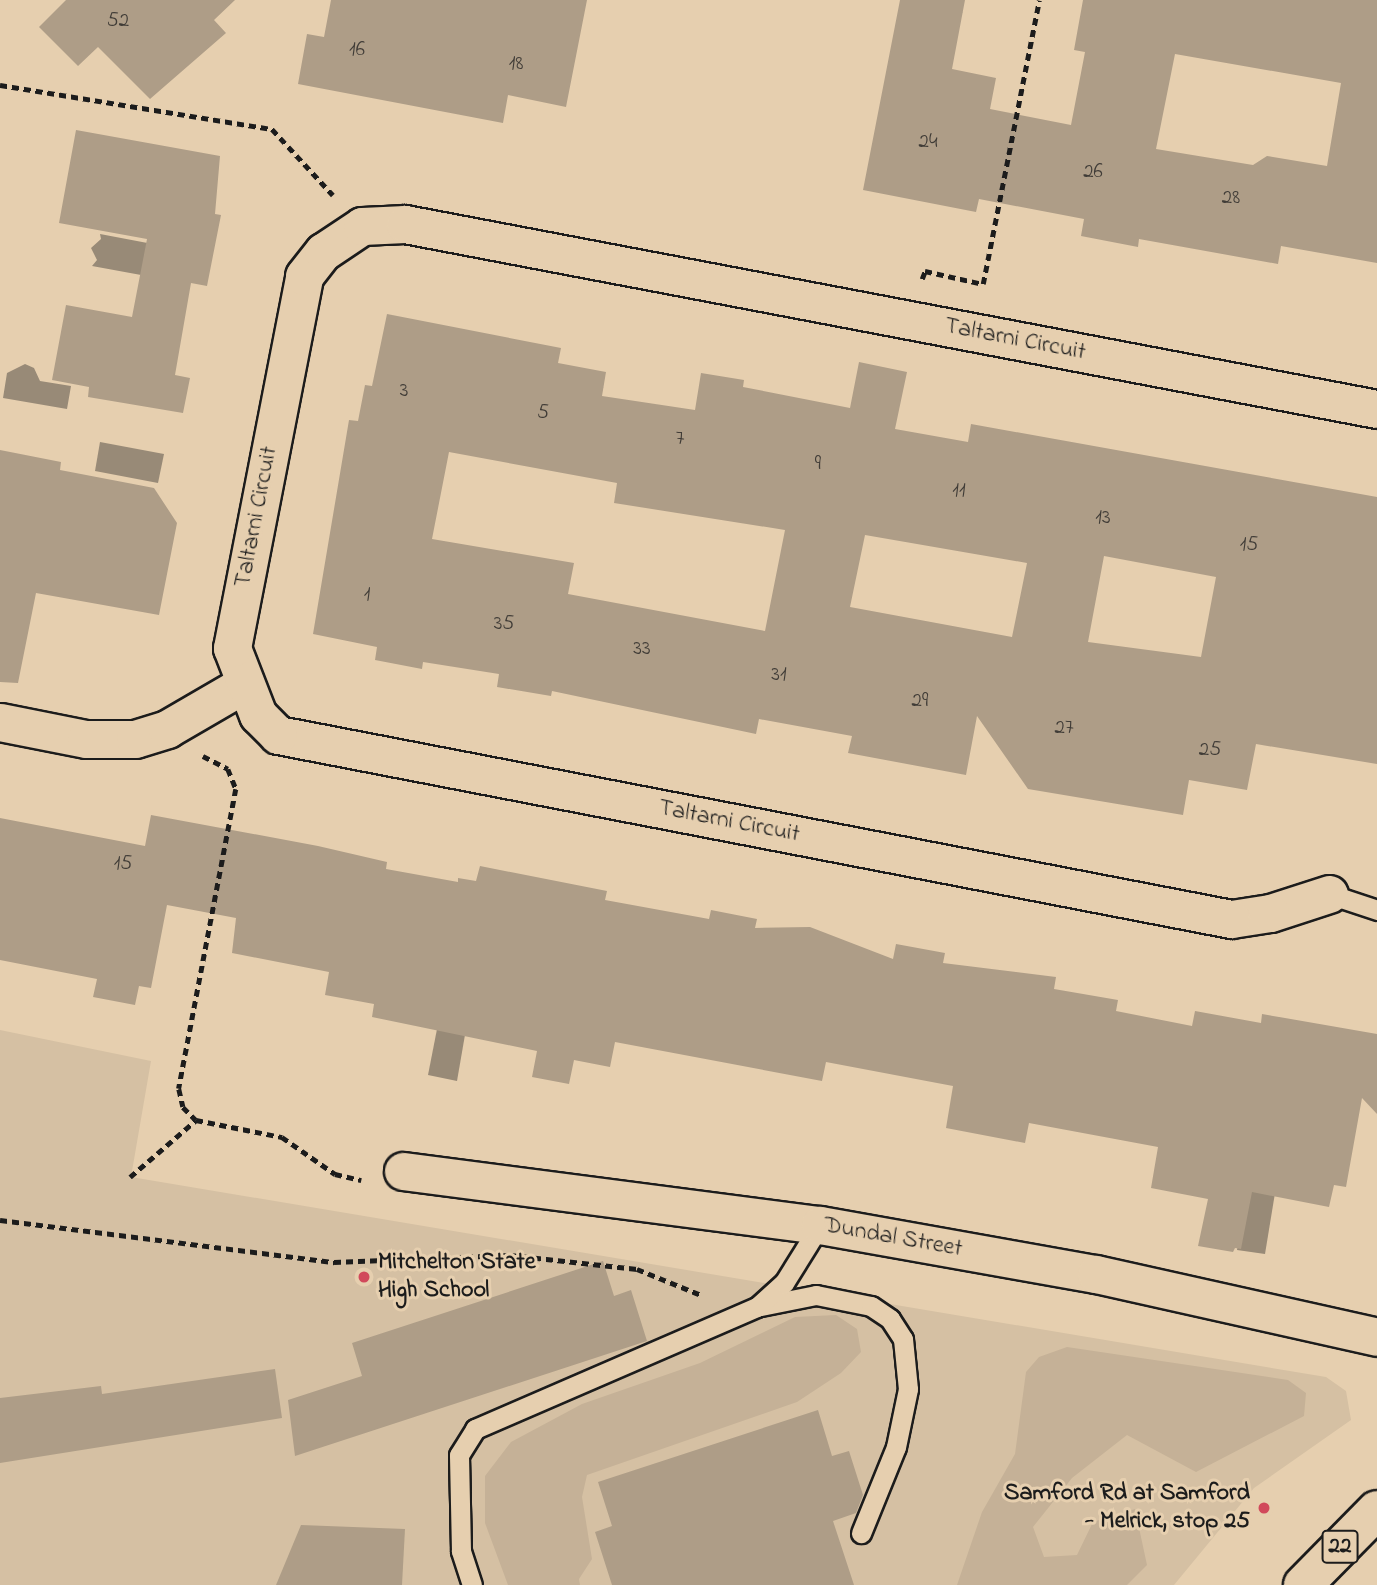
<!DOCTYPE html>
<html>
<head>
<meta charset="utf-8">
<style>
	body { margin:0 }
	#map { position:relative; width:1377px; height:1585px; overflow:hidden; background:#e6cfaf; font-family:"Indie Flower",sans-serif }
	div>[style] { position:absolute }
	.built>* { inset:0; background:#d5c0a3 }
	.green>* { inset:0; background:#c5b197 }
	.water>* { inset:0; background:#988a77 }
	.building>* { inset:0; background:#ae9d87 }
	.path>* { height:4.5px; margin-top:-2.25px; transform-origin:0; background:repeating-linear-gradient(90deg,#1c1c1c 0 7px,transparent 0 12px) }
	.roads { filter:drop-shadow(2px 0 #1c1c1c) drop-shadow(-2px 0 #1c1c1c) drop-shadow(0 2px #1c1c1c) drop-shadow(0 -2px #1c1c1c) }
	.service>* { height:19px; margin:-9.5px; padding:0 9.5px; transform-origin:9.5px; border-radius:9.5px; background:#e6cfaf }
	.minor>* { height:37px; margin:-18.5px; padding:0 18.5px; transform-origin:18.5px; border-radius:18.5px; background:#e6cfaf }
	.primary>* { height:38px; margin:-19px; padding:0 19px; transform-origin:19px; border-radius:19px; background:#e6cfaf }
	.dots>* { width:19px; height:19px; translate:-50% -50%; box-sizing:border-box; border:4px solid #e6cfaf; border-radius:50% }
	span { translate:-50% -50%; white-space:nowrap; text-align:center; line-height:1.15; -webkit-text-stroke:6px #e6cfaf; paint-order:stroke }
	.number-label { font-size:21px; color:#403c37 }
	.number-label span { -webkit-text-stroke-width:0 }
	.shield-label span { padding:2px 5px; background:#e6cfaf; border:2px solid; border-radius:5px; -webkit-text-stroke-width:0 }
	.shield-label { font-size:23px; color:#1c1c1c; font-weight:700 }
	.street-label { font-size:24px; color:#1c1c1c }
	.poi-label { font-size:24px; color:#1c1c1c; font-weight:700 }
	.left { translate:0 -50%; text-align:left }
	.right { translate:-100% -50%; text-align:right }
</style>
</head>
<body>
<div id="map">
	<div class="built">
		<i style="clip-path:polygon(0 1030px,151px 1061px,131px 1177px,1326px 1377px,1346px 1391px,1351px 1420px,1254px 1488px,1174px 1585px,0 1585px)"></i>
	</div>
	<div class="green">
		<i style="clip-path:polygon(836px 1315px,857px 1329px,861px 1352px,841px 1373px,797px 1402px,587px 1475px,582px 1497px,592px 1559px,579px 1579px,580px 1585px,508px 1585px,485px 1523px,485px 1476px,511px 1442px,582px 1404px,700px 1363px,795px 1317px)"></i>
		<i style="clip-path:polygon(1067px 1347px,1288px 1380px,1306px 1393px,1304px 1416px,1196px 1472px,1127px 1435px,1072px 1478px,1033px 1527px,1044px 1557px,1077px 1555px,1093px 1522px,1135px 1509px,1147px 1565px,1127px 1585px,957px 1585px,982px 1512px,1015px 1454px,1026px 1372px,1039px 1357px)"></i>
	</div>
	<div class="water">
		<i style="clip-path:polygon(100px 234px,158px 245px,152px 277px,92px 266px,97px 260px,91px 248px,101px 239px)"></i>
		<i style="clip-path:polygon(25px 364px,34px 368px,40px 381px,71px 386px,67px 409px,3px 398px,7px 373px)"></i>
		<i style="clip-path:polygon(100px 442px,164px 454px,158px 483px,95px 471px)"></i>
		<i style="clip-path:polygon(438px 1024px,466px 1029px,457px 1081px,428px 1075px)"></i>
		<i style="clip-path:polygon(1248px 1188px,1275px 1193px,1265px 1254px,1237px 1250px)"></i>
	</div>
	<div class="building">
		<i style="clip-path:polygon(66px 0,235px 0,214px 20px,226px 33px,150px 99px,98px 47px,78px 66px,39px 27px)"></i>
		<i style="clip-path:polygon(331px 0,587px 0,566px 107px,508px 95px,503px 123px,298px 84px,307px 34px,324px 37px)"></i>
		<i style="clip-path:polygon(evenodd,900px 0,965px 0,952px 69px,996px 78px,990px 109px,1071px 125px,1085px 52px,1074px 50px,1083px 0,1377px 0,1377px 263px,1281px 246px,1278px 264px,1139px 239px,1138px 247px,1081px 236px,1084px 219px,979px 199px,976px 212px,863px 190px,900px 0,1175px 54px,1341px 83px,1327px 166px,1267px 156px,1253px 165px,1156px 149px,1175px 54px)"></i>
		<i style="clip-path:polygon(76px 130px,220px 156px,215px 214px,221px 215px,207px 286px,191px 283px,175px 375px,190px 378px,183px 413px,88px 397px,89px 387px,52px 380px,66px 305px,132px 317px,147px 239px,59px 223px)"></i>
		<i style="clip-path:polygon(evenodd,387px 314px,561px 348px,558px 363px,606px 372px,602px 396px,695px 410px,701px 373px,744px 380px,743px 387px,850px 408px,859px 362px,907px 372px,895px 429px,968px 442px,971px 424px,1377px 497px,1377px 764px,1256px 744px,1247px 790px,1189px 780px,1183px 815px,1028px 789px,977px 716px,966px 775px,848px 753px,852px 736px,759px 719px,756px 734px,552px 691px,551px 696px,497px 687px,499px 674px,423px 662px,422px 669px,375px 660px,377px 647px,313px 634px,349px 420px,358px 421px,365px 385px,372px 386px,387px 314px,449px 452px,617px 483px,614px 503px,785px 530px,765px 631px,568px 594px,574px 563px,432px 539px,449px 452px,387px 314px,865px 535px,1027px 563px,1012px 637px,850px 607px,865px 535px,387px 314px,1104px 556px,1216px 577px,1201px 657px,1088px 642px,1104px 556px)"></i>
		<i style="clip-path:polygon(0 450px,61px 462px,60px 470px,154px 488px,177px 523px,159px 615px,36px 593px,18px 683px,0 682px)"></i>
		<i style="clip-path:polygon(151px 815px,318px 846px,387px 862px,386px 869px,458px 882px,458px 878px,476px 881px,480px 866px,607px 891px,605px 900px,709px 919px,711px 910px,757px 919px,755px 928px,810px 927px,893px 959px,896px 944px,945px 953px,943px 963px,1056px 977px,1054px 989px,1118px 1000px,1116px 1011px,1192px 1026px,1195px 1011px,1261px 1023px,1262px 1014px,1377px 1034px,1377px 1114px,1362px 1098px,1346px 1187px,1334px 1185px,1329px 1207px,1252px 1192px,1241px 1249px,1235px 1248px,1233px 1252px,1198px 1246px,1208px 1199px,1151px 1188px,1158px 1147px,1029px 1123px,1025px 1143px,946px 1128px,953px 1086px,826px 1062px,822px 1081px,615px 1042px,610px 1067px,574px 1060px,569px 1084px,532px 1077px,537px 1051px,372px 1017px,374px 1004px,325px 995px,329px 972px,232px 953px,236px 918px,167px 905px,151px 988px,139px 986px,135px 1005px,93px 997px,97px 979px,0 960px,0 818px,145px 846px)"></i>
		<i style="clip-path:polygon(603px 1261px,614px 1296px,631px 1290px,647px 1341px,295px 1456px,288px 1400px,362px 1376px,352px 1343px)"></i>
		<i style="clip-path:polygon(275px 1369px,282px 1418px,0 1463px,0 1398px,101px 1386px,102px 1394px)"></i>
		<i style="clip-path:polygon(818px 1410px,832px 1456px,849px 1451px,863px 1495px,856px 1513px,833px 1521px,854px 1585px,612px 1585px,595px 1532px,612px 1526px,598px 1482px)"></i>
		<i style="clip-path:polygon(301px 1525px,405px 1529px,402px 1585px,276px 1585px)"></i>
	</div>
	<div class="path">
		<i style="left:0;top:85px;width:276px;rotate:9.2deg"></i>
		<i style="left:272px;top:129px;width:90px;rotate:47.3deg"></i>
		<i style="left:922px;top:279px;width:9px;rotate:-69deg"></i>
		<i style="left:925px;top:271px;width:59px;rotate:12.6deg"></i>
		<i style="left:983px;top:284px;width:289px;rotate:-78.8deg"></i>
		<i style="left:203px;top:756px;width:28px;rotate:27deg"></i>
		<i style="left:228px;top:769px;width:22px;rotate:68deg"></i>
		<i style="left:236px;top:789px;width:305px;rotate:100.8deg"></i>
		<i style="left:179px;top:1089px;width:18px;rotate:77deg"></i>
		<i style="left:183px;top:1107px;width:18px;rotate:45deg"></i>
		<i style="left:196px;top:1120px;width:88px;rotate:11.2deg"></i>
		<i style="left:282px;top:1137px;width:65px;rotate:34.9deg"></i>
		<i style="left:335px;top:1174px;width:27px;rotate:13deg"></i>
		<i style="left:130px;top:1177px;width:87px;rotate:-40.8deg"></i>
		<i style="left:0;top:1220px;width:337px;rotate:7.2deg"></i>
		<i style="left:334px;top:1262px;width:176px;rotate:-2.3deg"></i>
		<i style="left:510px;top:1255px;width:128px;rotate:6.3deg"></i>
		<i style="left:637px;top:1269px;width:69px;rotate:22.1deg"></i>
	</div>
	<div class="roads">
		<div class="service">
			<i style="left:1329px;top:894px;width:51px;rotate:18.4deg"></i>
			<i style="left:761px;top:1306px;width:56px;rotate:-11.3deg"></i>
			<i style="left:816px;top:1295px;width:56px;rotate:11.3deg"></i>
			<i style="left:871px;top:1306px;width:23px;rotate:34deg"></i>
			<i style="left:890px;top:1319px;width:24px;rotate:57deg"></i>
			<i style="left:903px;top:1339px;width:50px;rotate:84.3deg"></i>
			<i style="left:908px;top:1389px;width:59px;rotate:101.7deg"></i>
			<i style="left:896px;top:1447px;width:93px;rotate:112.1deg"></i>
			<i style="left:472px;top:1585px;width:36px;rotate:-108deg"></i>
			<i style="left:461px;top:1551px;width:96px;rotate:-91.2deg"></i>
			<i style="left:459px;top:1455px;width:31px;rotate:-58deg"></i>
			<i style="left:475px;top:1429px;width:307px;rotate:-23.4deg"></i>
			<i style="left:757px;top:1307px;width:36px;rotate:-42deg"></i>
			<i style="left:784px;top:1283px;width:68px;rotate:-58.2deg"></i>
		</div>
		<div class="minor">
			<i style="left:0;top:722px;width:88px;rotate:11.2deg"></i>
			<i style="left:86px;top:739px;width:49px"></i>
			<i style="left:135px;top:739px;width:34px;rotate:-17deg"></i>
			<i style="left:167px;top:729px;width:88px;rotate:-30.1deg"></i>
			<i style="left:1329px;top:894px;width:62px;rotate:162.1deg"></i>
			<i style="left:1270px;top:913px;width:39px;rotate:171deg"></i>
			<i style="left:1231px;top:919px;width:971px;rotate:-169.07deg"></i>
			<i style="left:278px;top:735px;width:28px;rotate:-135deg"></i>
			<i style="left:258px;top:715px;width:72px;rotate:-111.2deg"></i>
			<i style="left:232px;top:648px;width:379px;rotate:-79deg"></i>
			<i style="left:304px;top:276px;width:31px;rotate:-52deg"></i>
			<i style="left:323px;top:252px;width:47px;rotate:-33.7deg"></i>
			<i style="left:362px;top:226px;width:43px;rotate:-2.7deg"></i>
			<i style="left:405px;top:224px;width:989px;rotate:10.78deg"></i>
			<i style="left:403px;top:1171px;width:420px;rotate:7.4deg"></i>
			<i style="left:820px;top:1225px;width:280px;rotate:10.1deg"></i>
			<i style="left:1096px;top:1274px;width:288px;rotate:12.6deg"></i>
		</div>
		<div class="primary">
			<i style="left:1303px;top:1585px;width:105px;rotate:-45.4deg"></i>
		</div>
	</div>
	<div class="dots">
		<i style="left:364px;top:1277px;background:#d1495b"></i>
		<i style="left:1264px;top:1508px;background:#d1495b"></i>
	</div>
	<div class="number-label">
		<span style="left:118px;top:21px">52</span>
		<span style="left:357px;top:50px">16</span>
		<span style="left:516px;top:64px">18</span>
		<span style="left:928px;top:142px">24</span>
		<span style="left:1093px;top:172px">26</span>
		<span style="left:1231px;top:198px">28</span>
		<span style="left:404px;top:391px">3</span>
		<span style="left:543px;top:413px">5</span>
		<span style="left:680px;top:439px">7</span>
		<span style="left:818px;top:464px">9</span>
		<span style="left:959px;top:491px">11</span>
		<span style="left:1103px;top:518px">13</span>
		<span style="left:1249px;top:545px">15</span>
		<span style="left:367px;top:595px">1</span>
		<span style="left:504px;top:624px">35</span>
		<span style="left:642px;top:649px">33</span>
		<span style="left:779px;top:675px">31</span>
		<span style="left:920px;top:701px">29</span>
		<span style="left:1064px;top:728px">27</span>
		<span style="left:1210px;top:750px">25</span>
		<span style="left:123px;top:864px">15</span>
	</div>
	<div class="shield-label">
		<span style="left:1340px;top:1547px">22</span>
	</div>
	<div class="street-label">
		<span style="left:1015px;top:340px;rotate:11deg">Taltarni Circuit</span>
		<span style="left:257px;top:517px;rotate:-79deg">Taltarni Circuit</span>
		<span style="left:729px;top:822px;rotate:11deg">Taltarni Circuit</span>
		<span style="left:893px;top:1238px;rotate:10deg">Dundal Street</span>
	</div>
	<div class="poi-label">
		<span class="left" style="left:378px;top:1277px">Mitchelton State<br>High School</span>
		<span class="right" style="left:1250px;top:1508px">Samford Rd at Samford<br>- Melrick, stop 25</span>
	</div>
</div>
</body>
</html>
